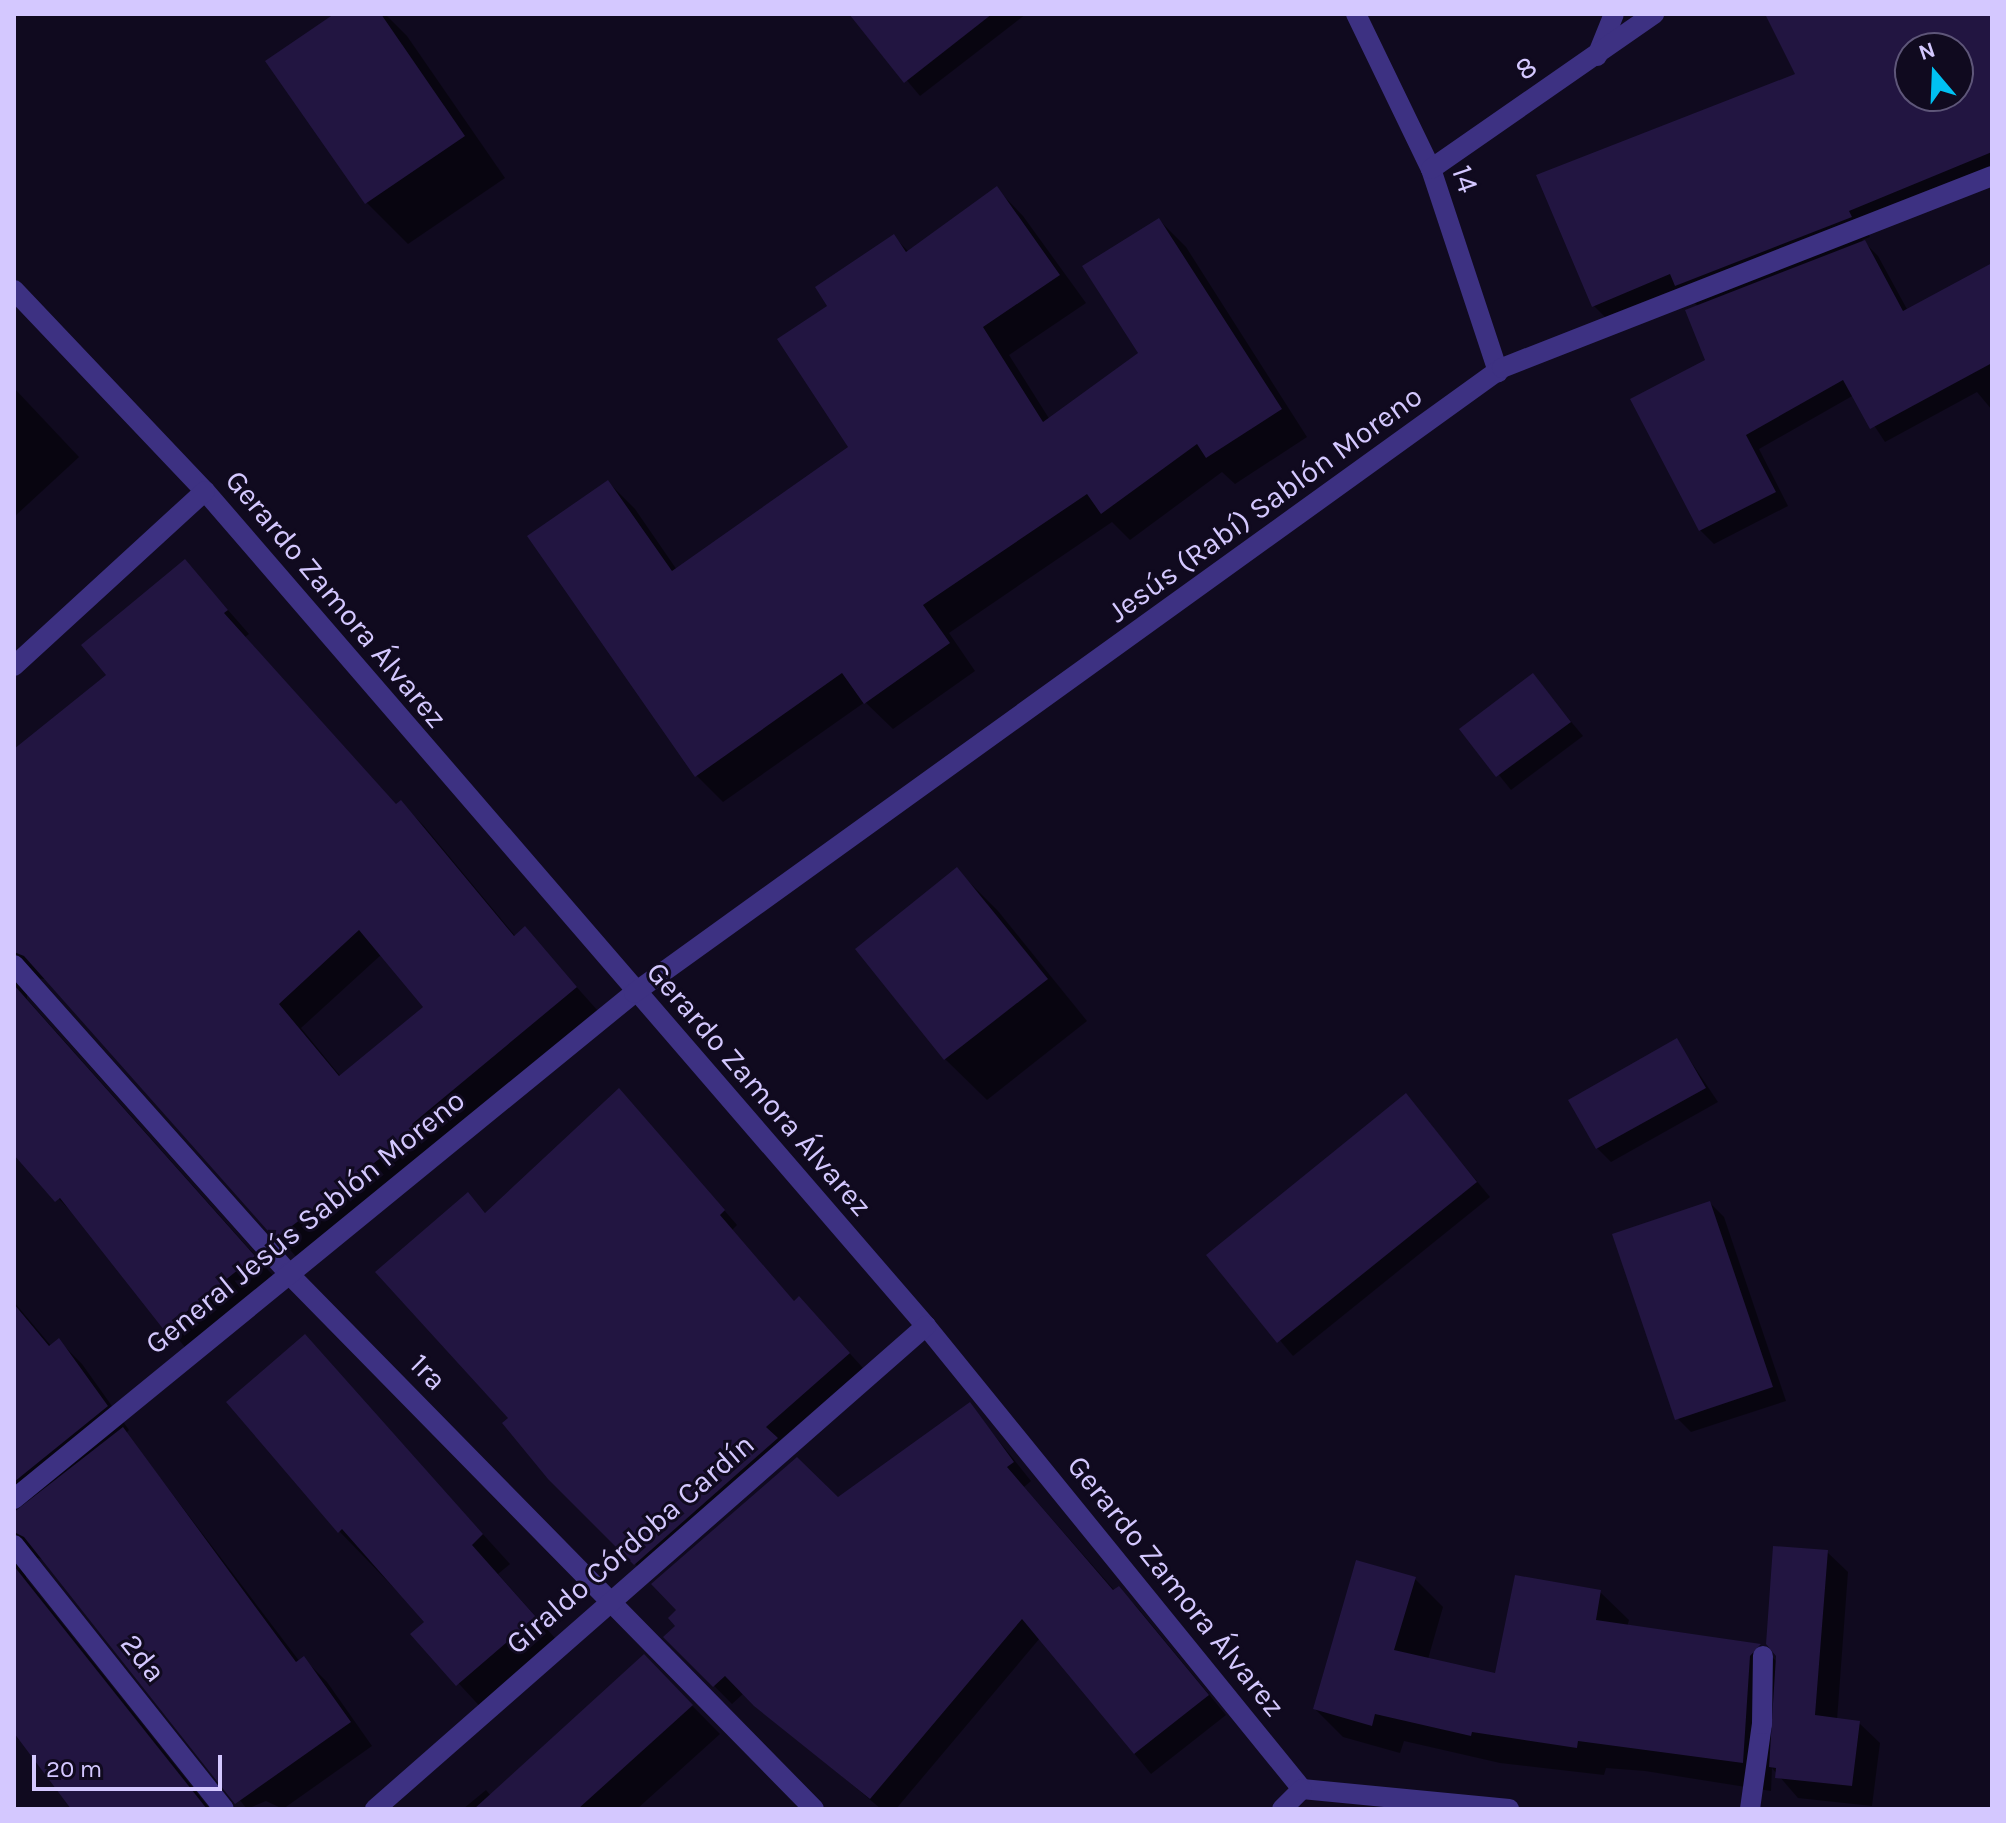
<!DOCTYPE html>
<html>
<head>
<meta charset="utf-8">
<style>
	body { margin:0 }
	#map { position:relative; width:2006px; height:1823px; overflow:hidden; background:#100a1f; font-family:Karla,sans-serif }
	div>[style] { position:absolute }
	.shadow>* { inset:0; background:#0007 }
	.building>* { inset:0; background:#221541 }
	.lane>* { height:20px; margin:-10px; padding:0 10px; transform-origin:10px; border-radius:10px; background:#3d3182 }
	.street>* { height:20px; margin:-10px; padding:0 10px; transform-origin:10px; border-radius:10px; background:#3d3182 }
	span { translate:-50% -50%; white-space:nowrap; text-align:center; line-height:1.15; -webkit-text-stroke:6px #100a1f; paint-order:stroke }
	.street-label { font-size:30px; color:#d4c8ff }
	.frame { position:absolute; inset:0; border:16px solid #d4c8ff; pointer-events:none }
	.north { position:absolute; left:1894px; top:32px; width:80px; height:80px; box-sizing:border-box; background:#100a1f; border:2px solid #5e5679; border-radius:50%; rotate:341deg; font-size:22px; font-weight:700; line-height:32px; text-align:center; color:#d4c8ff }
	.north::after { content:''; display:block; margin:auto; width:28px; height:36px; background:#00c1f3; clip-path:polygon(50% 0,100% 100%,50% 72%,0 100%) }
	.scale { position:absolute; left:32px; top:1755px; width:190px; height:36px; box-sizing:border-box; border:4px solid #d4c8ff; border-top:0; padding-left:10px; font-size:24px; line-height:28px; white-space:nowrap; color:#d4c8ff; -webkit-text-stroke:6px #100a1f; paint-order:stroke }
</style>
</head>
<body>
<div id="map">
	<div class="shadow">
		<i style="clip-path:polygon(338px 14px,385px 14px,407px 36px,505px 178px,408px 244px,367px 203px,268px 62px)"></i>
		<i style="clip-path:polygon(851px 14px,1026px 14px,920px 96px)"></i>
		<i style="clip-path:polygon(1767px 14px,1953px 14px,1866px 64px,1910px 84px,1910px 96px,1958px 96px,1958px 63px,1992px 48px,1992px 180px,1867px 231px,1870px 237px,1862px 240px,1878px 256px,1908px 311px,1992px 277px,1992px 410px,1977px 392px,1885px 442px,1854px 395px,1759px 449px,1788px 506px,1714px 544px,1700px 530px,1708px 361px,1699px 307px,1686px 295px,1614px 326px,1594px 306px,1798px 75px)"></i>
		<i style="clip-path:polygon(997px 189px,1023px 216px,1086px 303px,1009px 355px,1050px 420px,1141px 353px,1159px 220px,1186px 247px,1307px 437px,1235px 484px,1222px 472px,1130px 540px,1112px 522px,949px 633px,975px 671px,893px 729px,865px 702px,723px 802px,696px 775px,608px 482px,635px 509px,677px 570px,851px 448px,830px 307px,894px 237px,909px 252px)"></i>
		<i style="clip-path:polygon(14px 388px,79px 457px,14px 517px)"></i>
		<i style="clip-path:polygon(evenodd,185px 561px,249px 634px,245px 637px,397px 806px,401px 803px,424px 826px,516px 937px,525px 929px,598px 1011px,300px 1261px,46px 979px,27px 978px,27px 999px,277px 1280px,189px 1352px,82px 1223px,14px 1152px,14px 751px,109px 675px,185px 561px,382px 954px,426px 1007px,341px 1077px,301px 1028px,382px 954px)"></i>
		<i style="clip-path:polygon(1533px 676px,1583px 736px,1511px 790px,1462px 729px)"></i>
		<i style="clip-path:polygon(957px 870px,998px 911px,1087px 1021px,987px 1100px,945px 1059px)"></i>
		<i style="clip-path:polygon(1677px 1041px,1718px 1102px,1611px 1162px,1597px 1148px)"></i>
		<i style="clip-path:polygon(1406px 1096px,1490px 1197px,1293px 1356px,1209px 1256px)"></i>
		<i style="clip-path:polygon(633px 1105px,737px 1225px,732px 1230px,795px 1303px,813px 1313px,863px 1368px,778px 1442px,790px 1454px,649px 1578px,549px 1477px,510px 1418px,481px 1208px,486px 1214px)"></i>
		<i style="clip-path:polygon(1710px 1203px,1724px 1217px,1786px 1401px,1691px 1432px,1677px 1418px)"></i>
		<i style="clip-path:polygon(14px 1302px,52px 1347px,59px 1341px,82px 1364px,129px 1430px,126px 1433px,300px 1662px,304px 1659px,327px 1682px,372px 1746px,283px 1809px,266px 1801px,247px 1809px,44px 1559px,29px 1557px,26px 1578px,210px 1809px,73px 1809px,14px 1730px)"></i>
		<i style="clip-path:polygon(304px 1337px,510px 1564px,498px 1574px,562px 1646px,486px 1713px,413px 1634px,427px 1622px,340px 1532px,229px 1402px)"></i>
		<i style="clip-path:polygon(970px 1405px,1031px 1481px,1024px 1487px,1115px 1591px,1118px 1588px,1137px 1607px,1226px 1715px,1151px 1774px,1040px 1638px,896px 1809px,881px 1809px,744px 1693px,732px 1704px,666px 1637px,838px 1500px)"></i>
		<i style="clip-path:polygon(1827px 1552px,1848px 1572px,1837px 1720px,1859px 1723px,1880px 1743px,1872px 1806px,1798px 1798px,1772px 1768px,1771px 1791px,1645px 1771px,1606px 1768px,1604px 1775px,1500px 1763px,1404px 1741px,1400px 1753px,1343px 1737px,1315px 1709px,1415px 1579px,1443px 1607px,1428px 1659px,1497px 1675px,1600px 1592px,1629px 1620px,1627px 1627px,1760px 1645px,1778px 1663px)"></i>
		<i style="clip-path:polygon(644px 1657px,720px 1734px,637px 1809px,463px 1809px,486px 1790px,491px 1796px)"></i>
	</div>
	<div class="building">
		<i style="clip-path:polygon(334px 14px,381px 14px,465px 136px,365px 204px,265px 61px)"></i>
		<i style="clip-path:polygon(849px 14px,992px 14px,904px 83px)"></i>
		<i style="clip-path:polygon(evenodd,1765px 14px,1992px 14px,1992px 152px,1849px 211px,1852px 217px,1675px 286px,1670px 274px,1592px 307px,1536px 175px,1795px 74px,1765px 14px,1910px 48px,1958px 48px,1958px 96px,1910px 96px,1910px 48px)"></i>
		<i style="clip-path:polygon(997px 186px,1060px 275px,983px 327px,1043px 422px,1138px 353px,1082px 266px,1159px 218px,1282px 409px,1206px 458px,1197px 444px,1101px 514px,1087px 494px,923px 605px,950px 643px,864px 704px,842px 673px,695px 777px,527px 536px,608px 480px,672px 571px,848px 447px,777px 339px,827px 306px,815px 287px,894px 234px,906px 252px)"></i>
		<i style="clip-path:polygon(1865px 240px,1903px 311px,1992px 263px,1992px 363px,1870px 429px,1843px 380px,1746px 435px,1776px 492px,1699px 531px,1630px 399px,1705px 360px,1685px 310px)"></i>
		<i style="clip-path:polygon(evenodd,185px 559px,228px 610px,224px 613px,396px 804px,401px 800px,514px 936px,525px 926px,577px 987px,412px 1124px,417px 1130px,275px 1239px,24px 956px,14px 952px,14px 749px,106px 675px,81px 645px,185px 559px,359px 930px,423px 1007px,339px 1076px,279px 1004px,359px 930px)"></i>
		<i style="clip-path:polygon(1533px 673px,1571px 722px,1496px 777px,1459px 729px)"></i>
		<i style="clip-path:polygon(957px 867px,1048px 979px,944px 1060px,855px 949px)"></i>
		<i style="clip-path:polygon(14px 985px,255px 1256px,164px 1330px,60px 1198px,55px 1202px,14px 1155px)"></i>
		<i style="clip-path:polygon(1677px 1038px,1706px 1088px,1596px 1149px,1568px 1100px)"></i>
		<i style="clip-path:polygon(619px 1088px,725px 1210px,720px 1215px,794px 1301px,799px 1296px,850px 1353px,766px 1427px,778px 1438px,634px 1565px,548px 1479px,502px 1423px,508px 1418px,375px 1272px,468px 1192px,485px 1213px)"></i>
		<i style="clip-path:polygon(1406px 1093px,1477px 1182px,1277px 1343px,1206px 1255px)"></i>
		<i style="clip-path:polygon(1710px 1201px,1773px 1387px,1675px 1420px,1612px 1234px)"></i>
		<i style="clip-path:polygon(14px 1304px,49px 1346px,59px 1338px,108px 1406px,14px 1482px)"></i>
		<i style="clip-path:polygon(305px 1334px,483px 1534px,472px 1545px,536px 1617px,456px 1686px,410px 1634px,424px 1622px,342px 1529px,338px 1533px,226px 1402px)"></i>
		<i style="clip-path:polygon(970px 1402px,1014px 1462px,1007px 1467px,1113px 1590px,1119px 1586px,1209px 1695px,1134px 1754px,1022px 1619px,870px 1799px,754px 1706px,725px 1676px,713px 1687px,663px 1637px,675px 1626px,668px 1618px,676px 1610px,651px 1584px,797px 1457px,838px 1497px)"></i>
		<i style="clip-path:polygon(123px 1427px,296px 1662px,304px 1656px,351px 1722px,235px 1804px,24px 1537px,14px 1532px,14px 1512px)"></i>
		<i style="clip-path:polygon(1773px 1546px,1828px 1550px,1815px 1715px,1860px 1721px,1852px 1786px,1775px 1778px,1776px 1768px,1769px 1767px,1776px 1656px,1766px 1644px)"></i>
		<i style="clip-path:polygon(1356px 1560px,1416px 1577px,1394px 1650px,1495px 1673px,1515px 1575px,1601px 1590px,1596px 1620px,1761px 1644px,1750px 1656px,1743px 1763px,1578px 1741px,1577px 1748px,1472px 1732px,1471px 1736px,1375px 1714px,1372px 1726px,1313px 1709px)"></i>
		<i style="clip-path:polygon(14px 1566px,207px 1809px,71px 1809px,14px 1733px)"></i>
		<i style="clip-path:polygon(644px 1654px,693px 1705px,578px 1809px,474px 1809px)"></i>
	</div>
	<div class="lane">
		<i style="left:1750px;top:1809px;width:86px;rotate:-82deg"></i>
		<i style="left:1762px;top:1724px;width:68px;rotate:-89.2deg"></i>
	</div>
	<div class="street">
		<i style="left:1356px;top:14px;width:172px;rotate:64.2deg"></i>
		<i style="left:1431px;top:169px;width:214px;rotate:71.7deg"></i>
		<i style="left:1597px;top:56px;width:45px;rotate:-68deg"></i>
		<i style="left:1431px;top:169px;width:272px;rotate:-34.8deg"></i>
		<i style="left:14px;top:290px;width:277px;rotate:46.5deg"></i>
		<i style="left:205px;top:491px;width:1103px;rotate:49.19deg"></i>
		<i style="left:926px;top:1326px;width:596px;rotate:50.92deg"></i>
		<i style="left:1302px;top:1789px;width:208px;rotate:5.5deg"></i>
		<i style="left:14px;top:666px;width:259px;rotate:-42.5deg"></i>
		<i style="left:14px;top:965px;width:412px;rotate:48.3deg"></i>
		<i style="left:288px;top:1273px;width:751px;rotate:45.54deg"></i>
		<i style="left:14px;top:1499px;width:800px;rotate:-39.22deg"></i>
		<i style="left:634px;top:993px;width:1070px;rotate:-35.76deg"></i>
		<i style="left:1502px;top:368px;width:526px;rotate:-21.4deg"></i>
		<i style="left:14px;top:1545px;width:337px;rotate:51.5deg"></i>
		<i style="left:375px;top:1809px;width:733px;rotate:-41.24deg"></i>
		<i style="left:1282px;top:1809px;width:28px;rotate:-45deg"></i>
	</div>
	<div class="street-label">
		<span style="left:1526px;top:68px;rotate:-34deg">8</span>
		<span style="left:1465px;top:179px;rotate:71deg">14</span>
		<span style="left:1265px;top:504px;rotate:-36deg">Jesús (Rabí) Sablón Moreno</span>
		<span style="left:336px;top:599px;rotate:50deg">Gerardo Zamora Álvarez</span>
		<span style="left:759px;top:1089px;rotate:49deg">Gerardo Zamora Álvarez</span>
		<span style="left:305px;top:1222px;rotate:-39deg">General Jesús Sablón Moreno</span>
		<span style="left:428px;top:1372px;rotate:45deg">1ra</span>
		<span style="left:630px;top:1544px;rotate:-41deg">Giraldo Córdoba Cardín</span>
		<span style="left:1176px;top:1586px;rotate:51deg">Gerardo Zamora Álvarez</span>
		<span style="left:143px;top:1658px;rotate:51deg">2da</span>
	</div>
	<div class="frame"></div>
	<div class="north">N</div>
	<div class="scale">20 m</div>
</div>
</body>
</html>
